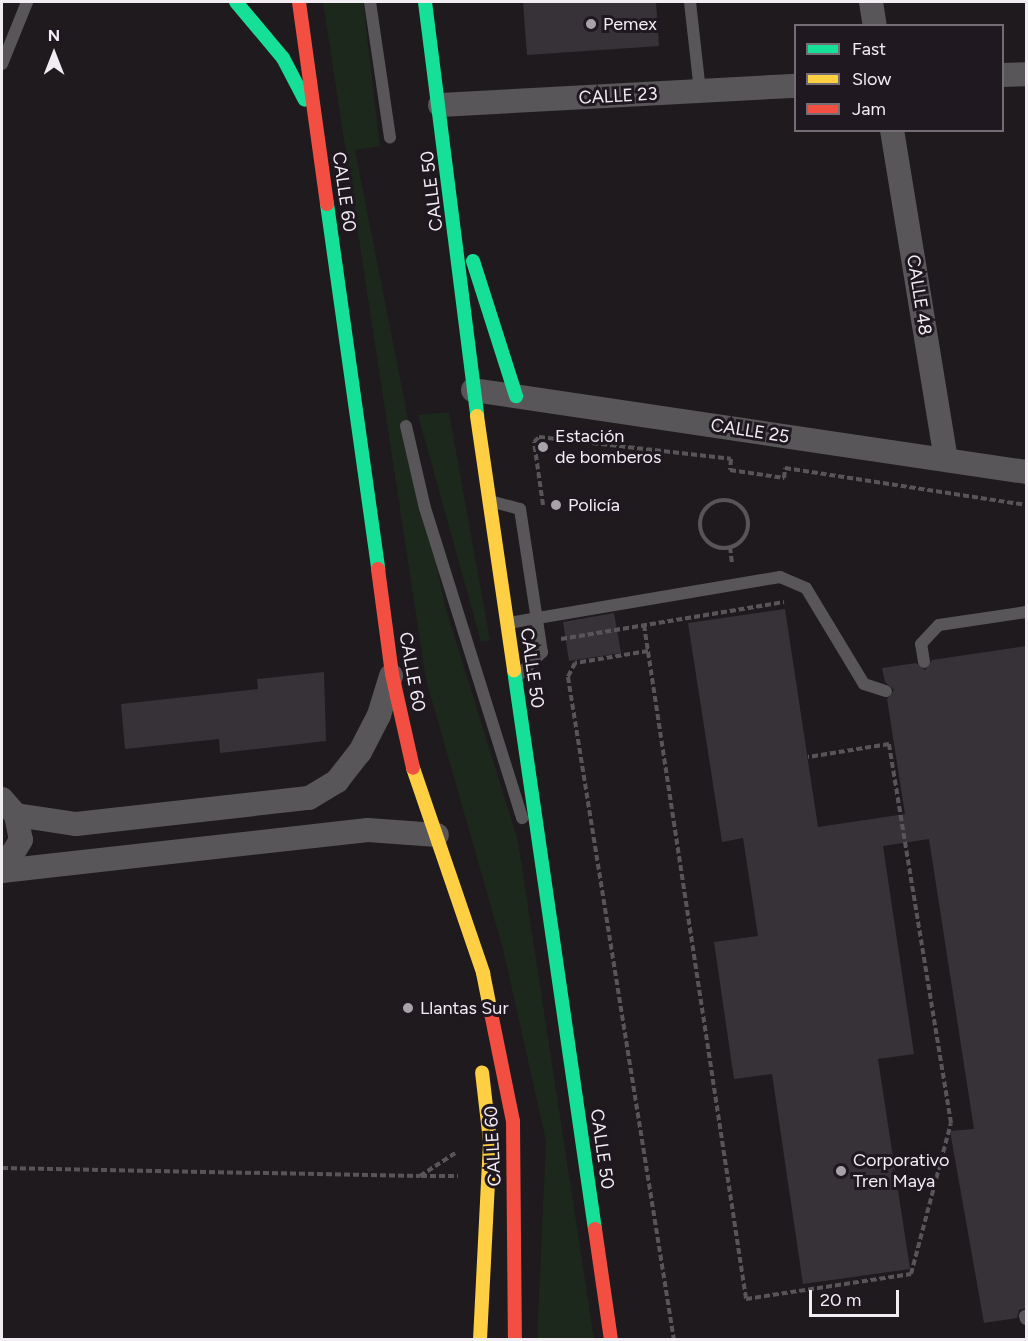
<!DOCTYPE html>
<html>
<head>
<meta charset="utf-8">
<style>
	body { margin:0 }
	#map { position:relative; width:1028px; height:1341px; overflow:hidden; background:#1e1a1e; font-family:Figtree,sans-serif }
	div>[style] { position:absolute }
	.green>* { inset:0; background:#1c281b }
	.building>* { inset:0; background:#373238 }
	.path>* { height:4px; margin-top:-2px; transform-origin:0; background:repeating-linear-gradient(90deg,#575557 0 6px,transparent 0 9px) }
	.path>.ring { margin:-2px; padding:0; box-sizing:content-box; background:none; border:4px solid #575557; border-radius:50% }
	.lane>* { height:12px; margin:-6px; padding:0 6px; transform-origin:6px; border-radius:6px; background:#585658 }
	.street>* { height:24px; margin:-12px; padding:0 12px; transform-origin:12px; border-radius:12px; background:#585658 }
	.fast>* { height:14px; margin:-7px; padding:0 7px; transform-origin:7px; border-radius:7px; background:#16e098 }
	.slow>* { height:14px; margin:-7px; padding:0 7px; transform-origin:7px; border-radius:7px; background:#ffcf43 }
	.jam>* { height:14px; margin:-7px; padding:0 7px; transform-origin:7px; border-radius:7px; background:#f24e42 }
	.dots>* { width:16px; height:16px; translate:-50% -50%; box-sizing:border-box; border:3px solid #201820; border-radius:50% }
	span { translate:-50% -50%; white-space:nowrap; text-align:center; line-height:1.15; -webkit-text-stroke:6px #201820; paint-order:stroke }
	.poi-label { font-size:18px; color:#f2edf3 }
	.left { translate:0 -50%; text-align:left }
	.street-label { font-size:18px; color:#f2edf3 }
	.frame { position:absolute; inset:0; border:3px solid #f2edf3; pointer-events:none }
	.legend { position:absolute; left:794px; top:24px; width:210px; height:108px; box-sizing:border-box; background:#201820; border:2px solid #746d74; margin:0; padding:8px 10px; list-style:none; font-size:18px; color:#f2edf3 }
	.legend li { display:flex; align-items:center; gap:12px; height:30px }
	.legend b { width:30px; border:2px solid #746d74 }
	.north { position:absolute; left:24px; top:24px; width:60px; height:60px; -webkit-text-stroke:4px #201820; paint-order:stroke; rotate:0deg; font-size:16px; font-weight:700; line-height:24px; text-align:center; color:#f2edf3 }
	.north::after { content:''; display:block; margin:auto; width:21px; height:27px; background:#f2edf3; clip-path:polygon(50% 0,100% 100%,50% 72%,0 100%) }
	.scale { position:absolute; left:809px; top:1290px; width:90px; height:27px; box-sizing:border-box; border:3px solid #f2edf3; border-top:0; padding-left:8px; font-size:18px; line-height:21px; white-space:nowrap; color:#f2edf3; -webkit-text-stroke:4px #201820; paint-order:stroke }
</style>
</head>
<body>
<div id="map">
	<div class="green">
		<i style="clip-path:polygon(323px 2px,363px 2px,380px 146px,355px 150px,445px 606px,518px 841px,594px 1339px,537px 1339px,546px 1141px,503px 949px,426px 680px)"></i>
		<i style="clip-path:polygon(449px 412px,490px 640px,481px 642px,418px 415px)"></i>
	</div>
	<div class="building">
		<i style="clip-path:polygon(523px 2px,656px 2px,659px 46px,527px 55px)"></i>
		<i style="clip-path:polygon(785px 609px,818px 827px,905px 814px,887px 699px,894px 690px,885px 682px,882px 668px,916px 663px,925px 670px,932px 660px,1026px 646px,1026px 1308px,1019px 1310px,1017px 1318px,984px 1323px,950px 1131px,974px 1129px,929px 839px,883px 846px,914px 1054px,878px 1059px,910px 1269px,803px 1284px,772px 1074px,734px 1079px,714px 942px,758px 936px,743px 838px,722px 842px,688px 623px)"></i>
		<i style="clip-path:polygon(614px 613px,621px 653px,569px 661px,563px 622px)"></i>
		<i style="clip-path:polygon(324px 672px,326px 741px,220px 753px,219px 739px,125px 749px,121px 704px,258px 689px,257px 679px)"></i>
	</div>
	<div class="path">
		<i class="ring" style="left:700px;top:500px;width:44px;height:44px"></i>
		<i style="left:543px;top:505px;width:64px;rotate:-98.1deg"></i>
		<i style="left:534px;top:442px;width:7px;rotate:-45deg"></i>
		<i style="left:539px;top:437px;width:193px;rotate:6.5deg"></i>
		<i style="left:731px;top:459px;width:11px;rotate:95deg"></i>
		<i style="left:730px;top:470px;width:55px;rotate:8.4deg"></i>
		<i style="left:784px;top:478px;width:10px;rotate:-84deg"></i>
		<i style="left:785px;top:468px;width:244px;rotate:8.7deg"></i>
		<i style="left:730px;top:547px;width:17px;rotate:83deg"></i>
		<i style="left:644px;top:625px;width:682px;rotate:81.39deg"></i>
		<i style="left:746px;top:1299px;width:167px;rotate:-8.6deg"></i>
		<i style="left:911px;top:1274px;width:156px;rotate:-75.2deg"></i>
		<i style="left:951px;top:1123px;width:384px;rotate:-99.3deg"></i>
		<i style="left:889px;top:744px;width:82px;rotate:170.9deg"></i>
		<i style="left:561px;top:639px;width:226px;rotate:-9.4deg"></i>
		<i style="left:648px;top:651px;width:74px;rotate:170.7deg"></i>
		<i style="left:575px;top:663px;width:16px;rotate:117deg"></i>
		<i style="left:568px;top:677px;width:671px;rotate:80.92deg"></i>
		<i style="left:2px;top:1168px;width:418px;rotate:1.1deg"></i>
		<i style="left:420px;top:1176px;width:44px;rotate:-33deg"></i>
		<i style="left:421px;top:1176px;width:37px"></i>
	</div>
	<div class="lane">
		<i style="left:370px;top:2px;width:137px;rotate:81.6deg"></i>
		<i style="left:690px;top:2px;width:90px;rotate:83.6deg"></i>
		<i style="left:2px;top:64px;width:67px;rotate:-68deg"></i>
		<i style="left:406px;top:426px;width:84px;rotate:77deg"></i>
		<i style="left:425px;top:508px;width:325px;rotate:72.6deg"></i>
		<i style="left:490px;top:501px;width:31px;rotate:15deg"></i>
		<i style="left:520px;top:509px;width:145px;rotate:81.3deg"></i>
		<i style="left:542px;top:652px;width:33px;rotate:135deg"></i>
		<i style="left:508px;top:623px;width:276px;rotate:-9.6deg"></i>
		<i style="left:780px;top:577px;width:28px;rotate:23deg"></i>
		<i style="left:806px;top:588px;width:112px;rotate:58.9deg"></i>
		<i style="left:864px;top:684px;width:23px;rotate:18deg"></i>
		<i style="left:924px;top:662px;width:18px;rotate:-99deg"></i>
		<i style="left:921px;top:644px;width:26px;rotate:-47deg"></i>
		<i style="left:939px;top:625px;width:88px;rotate:-8.5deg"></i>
		<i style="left:1025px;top:1316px;width:3px;rotate:72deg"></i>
	</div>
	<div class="street">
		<i style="left:871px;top:2px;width:24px;rotate:81deg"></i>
		<i style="left:1002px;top:75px;width:24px;rotate:-2deg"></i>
		<i style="left:440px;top:105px;width:357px;rotate:-3.1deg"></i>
		<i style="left:892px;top:130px;width:334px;rotate:80.7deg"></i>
		<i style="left:473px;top:390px;width:559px;rotate:8.43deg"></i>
		<i style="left:2px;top:799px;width:21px;rotate:49deg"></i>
		<i style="left:16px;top:815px;width:25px;rotate:79deg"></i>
		<i style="left:21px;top:840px;width:36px;rotate:122deg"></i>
		<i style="left:16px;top:815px;width:61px;rotate:8.5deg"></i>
		<i style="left:76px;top:824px;width:234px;rotate:-6.4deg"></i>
		<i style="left:309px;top:798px;width:33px;rotate:-31deg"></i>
		<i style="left:337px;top:781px;width:37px;rotate:-52deg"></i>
		<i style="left:360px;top:752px;width:42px;rotate:-62.8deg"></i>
		<i style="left:379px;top:715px;width:41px;rotate:-72.9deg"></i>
		<i style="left:2px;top:871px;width:368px;rotate:-6.4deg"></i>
		<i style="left:368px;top:830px;width:69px;rotate:4.1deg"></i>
	</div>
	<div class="fast">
		<i style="left:236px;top:2px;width:73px;rotate:50deg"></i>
		<i style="left:283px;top:58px;width:47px;rotate:62.4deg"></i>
		<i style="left:425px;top:2px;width:417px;rotate:82.8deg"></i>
		<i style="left:327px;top:204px;width:369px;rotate:82deg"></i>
		<i style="left:473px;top:261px;width:142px;rotate:72.3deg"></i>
		<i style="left:514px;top:670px;width:565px;rotate:81.76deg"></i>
	</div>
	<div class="slow">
		<i style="left:477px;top:416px;width:257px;rotate:81.7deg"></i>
		<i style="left:413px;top:768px;width:217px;rotate:71.1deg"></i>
		<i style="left:483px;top:973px;width:41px;rotate:78.7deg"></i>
		<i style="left:480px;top:1340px;width:199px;rotate:-87.1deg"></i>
		<i style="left:490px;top:1141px;width:69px;rotate:-96.6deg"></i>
	</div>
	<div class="jam">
		<i style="left:299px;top:2px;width:204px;rotate:82.1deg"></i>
		<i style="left:378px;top:569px;width:106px;rotate:82.4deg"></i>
		<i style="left:392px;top:674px;width:96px;rotate:77.4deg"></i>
		<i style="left:491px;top:1013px;width:110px;rotate:78.5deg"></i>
		<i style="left:513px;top:1121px;width:219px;rotate:89.5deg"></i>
		<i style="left:595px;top:1229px;width:112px;rotate:81.8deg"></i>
	</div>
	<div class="dots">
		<i style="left:591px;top:24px;background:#a8a3a8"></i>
		<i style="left:543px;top:447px;background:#a8a3a8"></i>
		<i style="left:556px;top:505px;background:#a8a3a8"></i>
		<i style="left:408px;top:1008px;background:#a8a3a8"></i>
		<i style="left:841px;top:1171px;background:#a8a3a8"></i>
	</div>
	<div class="poi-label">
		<span class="left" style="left:603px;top:24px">Pemex</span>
		<span class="left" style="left:555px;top:447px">Estación<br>de bomberos</span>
		<span class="left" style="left:568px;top:505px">Policía</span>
		<span class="left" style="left:420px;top:1008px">Llantas Sur</span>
		<span class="left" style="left:853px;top:1171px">Corporativo<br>Tren Maya</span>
	</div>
	<div class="street-label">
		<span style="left:618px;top:96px;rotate:-3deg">CALLE 23</span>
		<span style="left:432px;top:191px;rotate:-97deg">CALLE 50</span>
		<span style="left:344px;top:192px;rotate:82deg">CALLE 60</span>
		<span style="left:919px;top:295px;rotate:81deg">CALLE 48</span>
		<span style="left:750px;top:431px;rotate:9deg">CALLE 25</span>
		<span style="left:532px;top:668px;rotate:82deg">CALLE 50</span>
		<span style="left:412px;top:672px;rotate:80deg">CALLE 60</span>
		<span style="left:493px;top:1146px;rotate:-93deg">CALLE 60</span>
		<span style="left:602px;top:1149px;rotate:82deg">CALLE 50</span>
	</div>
	<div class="frame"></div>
	<ul class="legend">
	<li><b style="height:8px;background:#16e098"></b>Fast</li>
	<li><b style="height:8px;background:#ffcf43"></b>Slow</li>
	<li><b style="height:8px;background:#f24e42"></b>Jam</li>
	</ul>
	<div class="north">N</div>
	<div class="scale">20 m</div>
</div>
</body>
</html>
